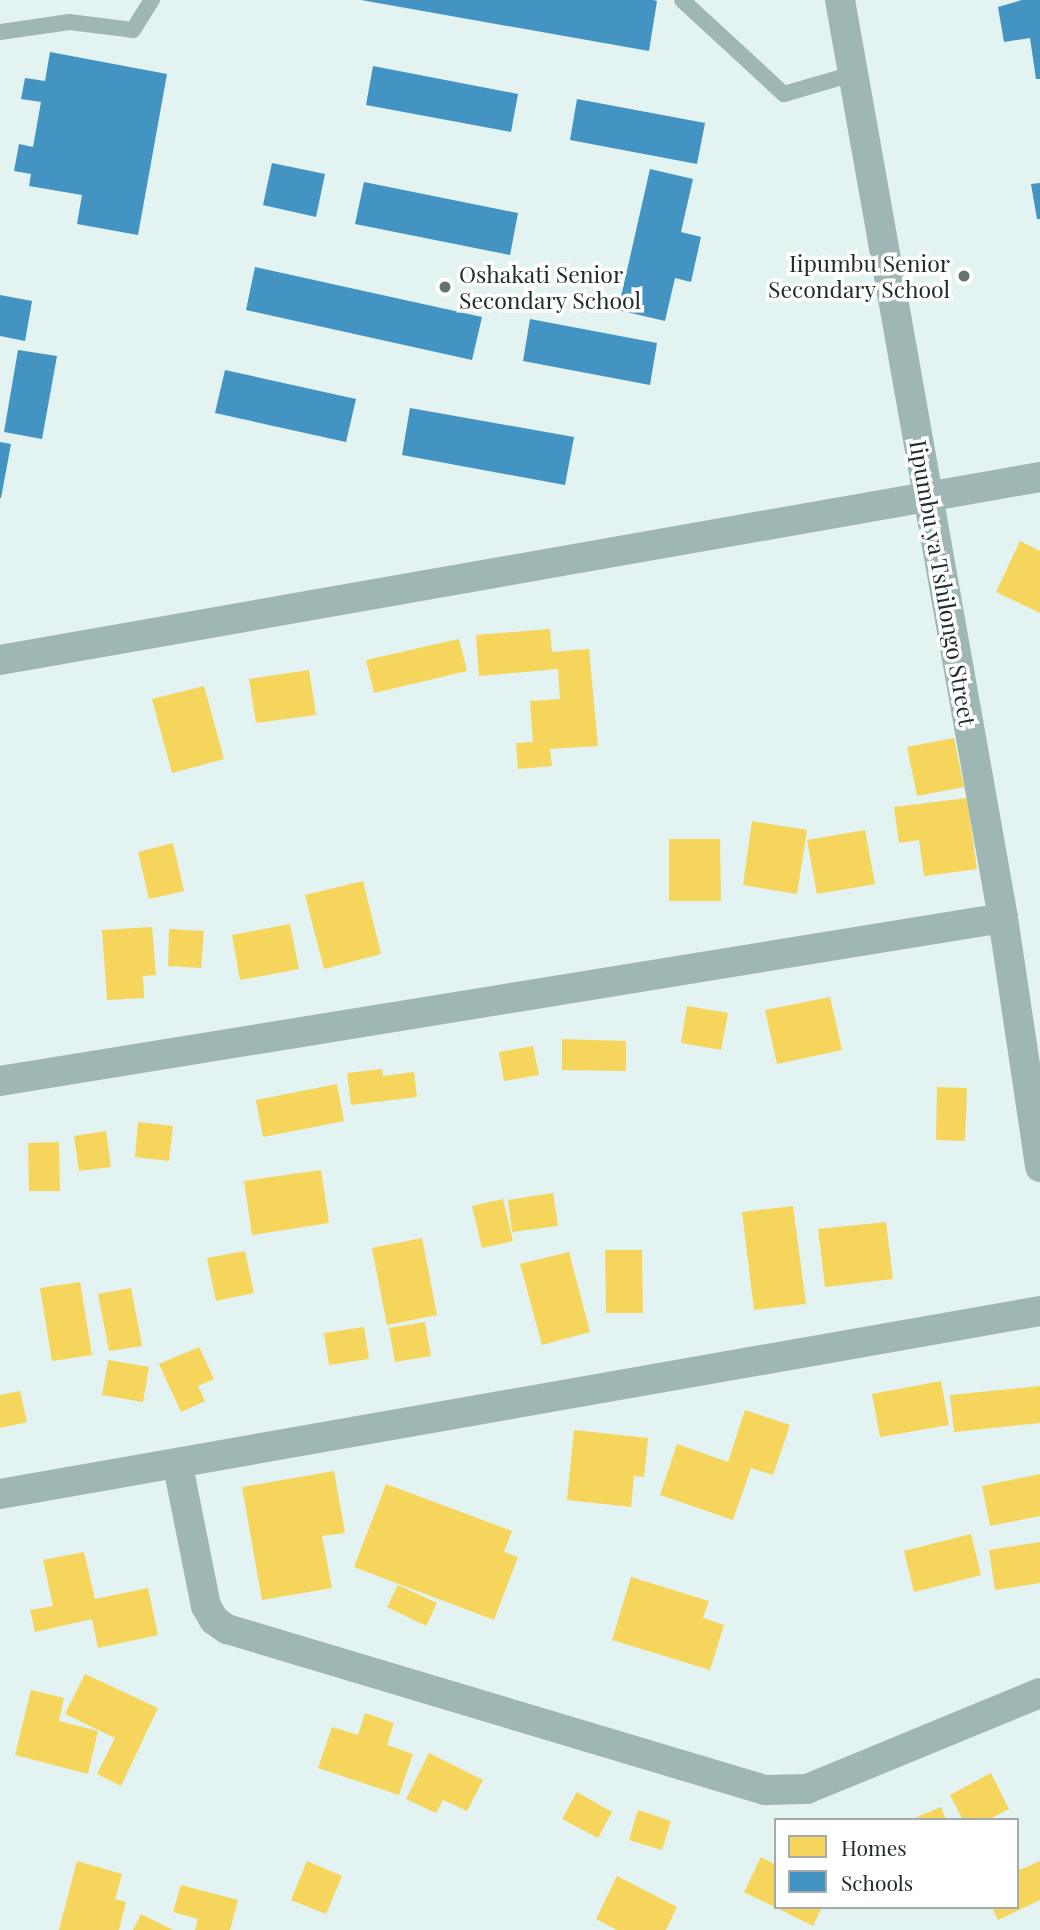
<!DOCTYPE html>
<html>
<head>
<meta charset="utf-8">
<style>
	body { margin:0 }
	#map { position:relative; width:1040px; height:1930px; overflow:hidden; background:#e3f3f1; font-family:"Playfair Display",serif }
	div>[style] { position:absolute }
	.homes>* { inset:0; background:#f6d55c }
	.schools>* { inset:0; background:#4393c3 }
	.lane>* { height:16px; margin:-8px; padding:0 8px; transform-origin:8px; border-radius:8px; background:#9eb7b5 }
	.street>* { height:30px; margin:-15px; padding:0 15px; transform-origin:15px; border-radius:15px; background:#9eb7b5 }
	.dots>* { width:19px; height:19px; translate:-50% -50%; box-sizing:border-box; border:4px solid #fff; border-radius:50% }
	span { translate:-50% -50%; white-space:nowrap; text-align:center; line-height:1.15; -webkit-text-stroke:7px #fff; paint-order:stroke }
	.poi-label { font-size:23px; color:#212d2b }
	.right { translate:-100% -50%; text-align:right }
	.left { translate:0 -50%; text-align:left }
	.street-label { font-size:23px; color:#212d2b }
	.legend { position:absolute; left:774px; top:1818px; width:245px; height:91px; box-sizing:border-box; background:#fff; border:2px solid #a6abaa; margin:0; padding:9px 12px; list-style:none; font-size:21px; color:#212d2b }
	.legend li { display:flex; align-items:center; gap:14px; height:35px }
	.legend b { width:35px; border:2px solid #a6abaa }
</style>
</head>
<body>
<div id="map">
	<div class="homes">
		<i style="clip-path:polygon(1020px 541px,1040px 551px,1040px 613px,996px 592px)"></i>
		<i style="clip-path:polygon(550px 629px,552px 652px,589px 649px,598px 746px,550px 749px,552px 766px,518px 769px,516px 743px,533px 742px,530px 701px,560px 699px,558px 669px,479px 676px,476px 635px)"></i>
		<i style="clip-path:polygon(459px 639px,467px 671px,374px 693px,366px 660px)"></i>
		<i style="clip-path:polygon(309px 670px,316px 715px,256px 723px,249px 679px)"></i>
		<i style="clip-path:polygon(204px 686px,224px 759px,172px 773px,152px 699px)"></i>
		<i style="clip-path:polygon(954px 738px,964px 787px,917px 796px,907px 747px)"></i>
		<i style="clip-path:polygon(967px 798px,977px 869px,924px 876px,919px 840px,899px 843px,894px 807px)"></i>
		<i style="clip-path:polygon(752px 821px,807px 830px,797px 894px,743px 885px)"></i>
		<i style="clip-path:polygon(865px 830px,875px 884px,817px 894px,807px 840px)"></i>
		<i style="clip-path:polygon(669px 839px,720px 839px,721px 901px,669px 901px)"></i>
		<i style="clip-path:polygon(173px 843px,184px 891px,149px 899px,138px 852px)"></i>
		<i style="clip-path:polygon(363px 881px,381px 954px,324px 969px,305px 895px)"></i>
		<i style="clip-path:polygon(290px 924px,299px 969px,240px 980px,232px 935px)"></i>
		<i style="clip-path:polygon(152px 927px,156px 975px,143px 976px,144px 998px,107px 1000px,102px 930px)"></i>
		<i style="clip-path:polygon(169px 929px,204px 931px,201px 968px,168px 966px)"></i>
		<i style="clip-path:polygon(830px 997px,842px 1050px,777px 1064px,765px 1010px)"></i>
		<i style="clip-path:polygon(687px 1006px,728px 1013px,721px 1050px,681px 1043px)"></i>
		<i style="clip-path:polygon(562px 1039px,626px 1041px,626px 1071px,562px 1070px)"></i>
		<i style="clip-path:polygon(533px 1046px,539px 1075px,504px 1081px,499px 1052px)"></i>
		<i style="clip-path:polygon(382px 1069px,383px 1076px,414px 1072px,417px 1097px,351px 1105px,347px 1073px)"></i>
		<i style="clip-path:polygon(337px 1084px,344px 1121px,263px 1137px,256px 1100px)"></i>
		<i style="clip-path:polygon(937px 1087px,967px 1088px,965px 1141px,936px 1140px)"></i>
		<i style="clip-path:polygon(138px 1122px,173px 1126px,169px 1161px,135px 1157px)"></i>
		<i style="clip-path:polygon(106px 1131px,111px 1167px,79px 1171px,74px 1136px)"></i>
		<i style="clip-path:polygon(59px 1142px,60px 1191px,29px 1191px,28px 1143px)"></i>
		<i style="clip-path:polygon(321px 1170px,329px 1223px,252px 1235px,244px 1181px)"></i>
		<i style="clip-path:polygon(553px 1193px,558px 1226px,512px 1232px,508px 1200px)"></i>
		<i style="clip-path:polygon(503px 1199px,513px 1241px,482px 1248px,472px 1206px)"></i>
		<i style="clip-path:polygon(793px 1206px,806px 1304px,754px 1310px,742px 1212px)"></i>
		<i style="clip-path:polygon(886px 1222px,893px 1279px,825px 1287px,818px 1229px)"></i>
		<i style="clip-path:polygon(422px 1238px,437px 1315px,387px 1325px,372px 1248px)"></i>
		<i style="clip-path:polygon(605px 1250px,642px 1250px,643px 1313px,606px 1313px)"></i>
		<i style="clip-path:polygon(245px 1251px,254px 1293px,216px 1301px,207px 1258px)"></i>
		<i style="clip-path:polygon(569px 1252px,590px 1332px,542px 1345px,520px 1264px)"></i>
		<i style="clip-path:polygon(80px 1282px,92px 1355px,52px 1361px,40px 1288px)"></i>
		<i style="clip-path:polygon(131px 1288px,142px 1346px,109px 1351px,98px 1294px)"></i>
		<i style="clip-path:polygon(425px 1322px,431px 1356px,395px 1362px,389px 1328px)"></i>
		<i style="clip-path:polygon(364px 1327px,369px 1359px,329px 1365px,324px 1333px)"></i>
		<i style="clip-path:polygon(199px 1347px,214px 1379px,198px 1386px,205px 1401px,181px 1412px,159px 1364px)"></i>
		<i style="clip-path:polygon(108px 1360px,149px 1367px,143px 1402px,102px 1395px)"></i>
		<i style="clip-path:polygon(941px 1381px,949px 1425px,880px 1437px,872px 1394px)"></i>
		<i style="clip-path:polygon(1040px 1386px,1040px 1423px,954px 1432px,950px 1395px)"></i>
		<i style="clip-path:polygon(20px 1391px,27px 1422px,0 1428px,0 1395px)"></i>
		<i style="clip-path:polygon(745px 1410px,790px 1425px,773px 1475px,751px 1468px,733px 1520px,660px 1495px,677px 1444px,728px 1462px)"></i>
		<i style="clip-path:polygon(574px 1430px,648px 1438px,644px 1477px,634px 1476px,631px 1507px,567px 1500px)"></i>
		<i style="clip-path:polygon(334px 1471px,345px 1533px,322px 1536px,332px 1588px,262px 1600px,242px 1487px)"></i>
		<i style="clip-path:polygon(1040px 1474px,1040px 1516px,990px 1526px,982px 1486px)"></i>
		<i style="clip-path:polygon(386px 1484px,512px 1531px,504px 1552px,518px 1557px,494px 1620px,354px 1567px)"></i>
		<i style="clip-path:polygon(971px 1534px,981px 1575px,914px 1592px,904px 1551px)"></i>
		<i style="clip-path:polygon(1040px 1542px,1040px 1583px,995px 1590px,989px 1550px)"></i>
		<i style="clip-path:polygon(84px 1552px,95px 1599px,148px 1588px,158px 1635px,98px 1648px,92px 1619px,35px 1632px,30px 1610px,53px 1606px,43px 1560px)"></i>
		<i style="clip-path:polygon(631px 1577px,709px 1601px,703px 1618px,724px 1625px,710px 1670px,612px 1640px)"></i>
		<i style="clip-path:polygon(398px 1585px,437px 1603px,426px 1626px,387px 1607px)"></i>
		<i style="clip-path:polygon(85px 1674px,158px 1708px,121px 1786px,97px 1774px,115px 1738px,65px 1714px)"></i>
		<i style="clip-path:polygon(31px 1690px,64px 1698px,59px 1721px,98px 1731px,88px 1774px,15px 1755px)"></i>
		<i style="clip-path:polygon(365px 1713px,394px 1723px,387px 1745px,413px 1754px,399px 1795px,318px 1768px,332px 1727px,358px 1735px)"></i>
		<i style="clip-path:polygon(429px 1753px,483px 1780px,467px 1811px,443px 1800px,436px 1813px,406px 1799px)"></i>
		<i style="clip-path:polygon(991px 1773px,1009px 1809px,988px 1820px,963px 1820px,950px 1795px)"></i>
		<i style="clip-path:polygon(577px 1792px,612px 1812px,598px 1838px,562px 1819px)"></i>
		<i style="clip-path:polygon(941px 1807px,946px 1820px,910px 1820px)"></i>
		<i style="clip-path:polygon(638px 1810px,671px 1821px,662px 1850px,629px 1840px)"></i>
		<i style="clip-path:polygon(761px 1857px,776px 1865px,776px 1907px,822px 1907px,813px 1926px,744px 1892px)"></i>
		<i style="clip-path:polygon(77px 1861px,122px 1874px,115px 1899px,126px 1902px,119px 1930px,59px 1930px)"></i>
		<i style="clip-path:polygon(307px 1861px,342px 1876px,326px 1914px,291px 1900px)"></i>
		<i style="clip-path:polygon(1040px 1861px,1040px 1900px,998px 1920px,992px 1907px,1017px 1907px,1017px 1865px,1020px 1870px)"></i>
		<i style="clip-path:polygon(617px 1876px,677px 1907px,666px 1930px,617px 1930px,596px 1919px)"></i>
		<i style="clip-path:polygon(181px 1885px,238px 1900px,230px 1930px,195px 1930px,198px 1919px,173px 1912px)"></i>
		<i style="clip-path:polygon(141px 1914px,173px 1930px,133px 1930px)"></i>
	</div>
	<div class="schools">
		<i style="clip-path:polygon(361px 0,653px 0,657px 1px,649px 51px)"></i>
		<i style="clip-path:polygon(1022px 0,1040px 0,1040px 79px,1036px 79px,1030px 38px,1004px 42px,998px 7px)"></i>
		<i style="clip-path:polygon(50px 52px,167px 74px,138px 235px,77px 224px,82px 195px,29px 186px,31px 174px,14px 171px,19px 144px,33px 147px,41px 102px,21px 99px,25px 78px,45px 81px)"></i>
		<i style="clip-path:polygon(373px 66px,518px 94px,511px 132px,366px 105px)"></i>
		<i style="clip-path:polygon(577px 99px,705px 123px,697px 164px,570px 140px)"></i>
		<i style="clip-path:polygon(272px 163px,325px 174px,316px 217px,263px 205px)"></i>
		<i style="clip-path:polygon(650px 169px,693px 179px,681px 232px,701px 237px,691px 282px,675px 278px,665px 321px,618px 310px)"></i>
		<i style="clip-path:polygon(364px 182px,518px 213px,510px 255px,355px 224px)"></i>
		<i style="clip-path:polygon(1040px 183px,1040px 219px,1037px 219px,1031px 184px)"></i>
		<i style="clip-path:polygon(255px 267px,482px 317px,472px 360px,246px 310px)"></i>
		<i style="clip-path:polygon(0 295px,32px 301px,25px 341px,0 336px)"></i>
		<i style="clip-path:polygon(530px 319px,657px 343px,650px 385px,523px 361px)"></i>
		<i style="clip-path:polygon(18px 350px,57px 356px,42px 439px,4px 432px)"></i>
		<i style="clip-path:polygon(225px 370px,356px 399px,346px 442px,215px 413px)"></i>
		<i style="clip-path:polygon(410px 408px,574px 437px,565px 485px,402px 455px)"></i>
		<i style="clip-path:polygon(0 442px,11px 444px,1px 498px,0 498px)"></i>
	</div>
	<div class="lane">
		<i style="left:682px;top:0;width:139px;rotate:42.7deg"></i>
		<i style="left:784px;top:94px;width:72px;rotate:-16.2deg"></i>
		<i style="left:0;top:32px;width:70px;rotate:-8.2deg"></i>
		<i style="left:69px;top:22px;width:64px;rotate:7.1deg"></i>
		<i style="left:133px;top:30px;width:36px;rotate:-58deg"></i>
	</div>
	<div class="street">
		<i style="left:840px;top:0;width:932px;rotate:79.93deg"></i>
		<i style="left:1003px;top:918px;width:252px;rotate:81.5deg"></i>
		<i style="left:0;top:660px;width:1056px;rotate:-9.98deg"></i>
		<i style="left:0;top:1081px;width:1016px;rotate:-9.23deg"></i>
		<i style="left:178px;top:1466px;width:143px;rotate:78.7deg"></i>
		<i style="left:206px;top:1606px;width:16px;rotate:60deg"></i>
		<i style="left:214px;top:1620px;width:16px;rotate:35deg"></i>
		<i style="left:227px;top:1629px;width:562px;rotate:16.66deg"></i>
		<i style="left:765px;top:1790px;width:42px;rotate:-1.4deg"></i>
		<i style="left:807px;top:1789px;width:252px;rotate:-22.4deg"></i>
		<i style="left:0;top:1494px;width:1056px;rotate:-9.98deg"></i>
	</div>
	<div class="dots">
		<i style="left:964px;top:276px;background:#657270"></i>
		<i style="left:445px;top:287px;background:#657270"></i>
	</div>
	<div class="poi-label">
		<span class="right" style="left:950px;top:276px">Iipumbu Senior<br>Secondary School</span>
		<span class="left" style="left:459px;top:287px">Oshakati Senior<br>Secondary School</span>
	</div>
	<div class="street-label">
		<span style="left:943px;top:583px;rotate:80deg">Iipumbu ya Tshilongo Street</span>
	</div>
	<ul class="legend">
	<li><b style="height:19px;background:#f6d55c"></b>Homes</li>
	<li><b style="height:19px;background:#4393c3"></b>Schools</li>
	</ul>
</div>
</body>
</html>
